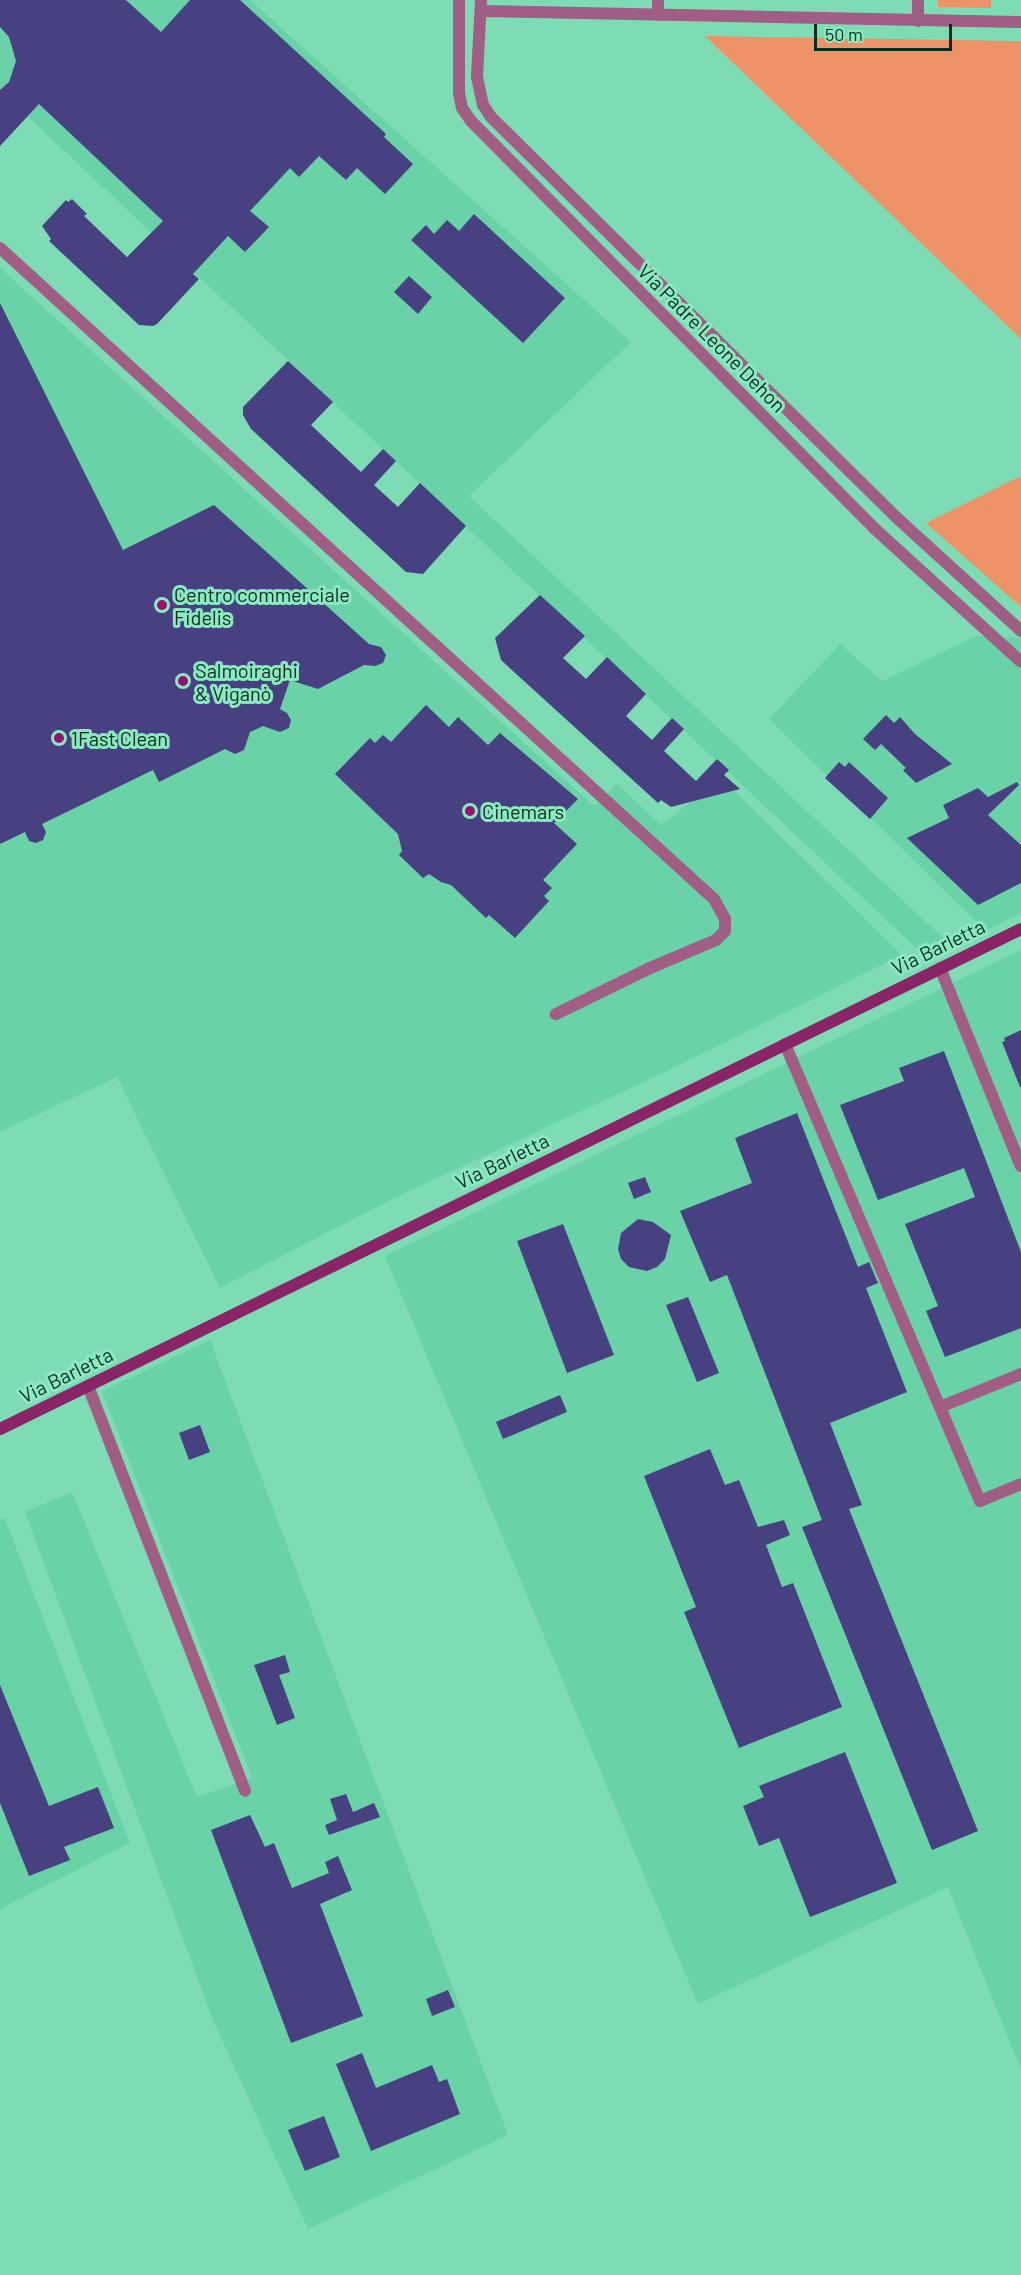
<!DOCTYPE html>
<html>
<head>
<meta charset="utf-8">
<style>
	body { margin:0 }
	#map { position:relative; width:1021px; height:2275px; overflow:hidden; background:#7edcb4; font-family:Barlow,sans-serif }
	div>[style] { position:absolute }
	.built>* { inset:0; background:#6ad2a7 }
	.green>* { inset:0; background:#ee9268 }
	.building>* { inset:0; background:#474182 }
	.street>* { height:12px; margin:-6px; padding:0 6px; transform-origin:6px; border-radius:6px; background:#a15e85 }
	.secondary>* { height:12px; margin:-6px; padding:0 6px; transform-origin:6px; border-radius:6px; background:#892466 }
	.dots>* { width:16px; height:16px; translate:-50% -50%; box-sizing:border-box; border:3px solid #8be9c1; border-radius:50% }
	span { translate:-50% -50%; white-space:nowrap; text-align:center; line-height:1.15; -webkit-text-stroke:6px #8be9c1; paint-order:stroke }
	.street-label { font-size:20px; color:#032d1e }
	.poi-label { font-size:20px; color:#032d1e }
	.left { translate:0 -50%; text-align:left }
	.scale { position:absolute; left:814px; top:24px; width:138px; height:27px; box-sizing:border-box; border:3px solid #032d1e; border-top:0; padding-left:8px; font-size:18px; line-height:21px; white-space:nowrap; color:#032d1e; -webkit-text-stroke:4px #8be9c1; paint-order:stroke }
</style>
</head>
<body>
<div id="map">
	<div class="built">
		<i style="clip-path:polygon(0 0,250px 0,631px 342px,469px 496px,942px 937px,979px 924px,769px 719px,840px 644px,882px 681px,976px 636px,1021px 638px,1021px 913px,928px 959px,27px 116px,0 139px)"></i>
		<i style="clip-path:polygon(0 268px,594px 806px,617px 784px,661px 825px,721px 778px,902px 955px,661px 1074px,392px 1199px,220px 1288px,117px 1077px,0 1132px)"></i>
		<i style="clip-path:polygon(1021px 950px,1021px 2070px,948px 1887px,698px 2004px,385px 1256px)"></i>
		<i style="clip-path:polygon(210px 1340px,508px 2135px,308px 2229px,213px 2020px,25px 1512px,72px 1492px,197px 1797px,252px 1778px,102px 1391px)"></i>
		<i style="clip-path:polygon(0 1519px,5px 1519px,130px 1843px,0 1909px)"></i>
	</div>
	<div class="green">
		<i style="clip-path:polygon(938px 0,991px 0,991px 8px,938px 7px)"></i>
		<i style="clip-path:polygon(705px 36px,1021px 41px,1021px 339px)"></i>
		<i style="clip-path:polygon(1021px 476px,1021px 607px,926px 523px)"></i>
	</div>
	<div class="building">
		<i style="clip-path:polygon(0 0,126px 0,161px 32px,190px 0,240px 0,386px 134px,384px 137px,413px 164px,385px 194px,357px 168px,346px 180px,319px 156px,299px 177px,290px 168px,250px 211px,269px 227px,245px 252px,228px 236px,193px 274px,199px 279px,157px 324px,153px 326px,139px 325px,49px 241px,51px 239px,42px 226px,66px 200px,68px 202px,72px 199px,87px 214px,84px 216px,127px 257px,163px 221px,39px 104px,0 146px,0 90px,9px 82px,16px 61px,9px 37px,0 27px)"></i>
		<i style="clip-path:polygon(474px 214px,565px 298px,523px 343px,411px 240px,426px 225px,434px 234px,447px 220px,459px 231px)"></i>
		<i style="clip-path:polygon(409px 276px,432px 297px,418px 314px,394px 292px)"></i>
		<i style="clip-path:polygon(0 303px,123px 550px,214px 505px,369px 644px,381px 647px,386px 655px,383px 663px,375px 666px,364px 665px,318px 689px,290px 680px,280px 709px,287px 713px,291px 720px,289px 728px,280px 732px,263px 726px,250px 732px,244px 750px,235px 754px,225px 749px,159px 782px,153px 770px,42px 824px,46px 832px,43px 840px,36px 843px,29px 841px,25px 832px,0 844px)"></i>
		<i style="clip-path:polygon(288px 361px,333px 402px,311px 425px,361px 472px,383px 449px,396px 461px,374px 485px,398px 507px,420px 483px,466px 526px,423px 574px,406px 572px,251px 429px,243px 415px,243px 407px)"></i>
		<i style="clip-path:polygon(540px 595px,585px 636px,563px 658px,586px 679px,607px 657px,646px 694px,626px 716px,652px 740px,672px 718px,684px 729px,664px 751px,696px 781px,717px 759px,729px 770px,724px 775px,740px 789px,671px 807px,661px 800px,658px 803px,501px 660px,495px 638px)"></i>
		<i style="clip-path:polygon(426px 705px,449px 727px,458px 717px,488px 745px,500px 733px,578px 799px,554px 823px,577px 844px,543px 880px,552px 888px,544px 896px,549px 901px,515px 938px,489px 915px,486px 918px,451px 885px,441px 882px,429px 874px,423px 878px,399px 855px,402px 851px,398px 834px,335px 774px,370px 738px,375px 743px,383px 735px,391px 742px)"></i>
		<i style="clip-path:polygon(886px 715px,894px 723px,900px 717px,915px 734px,952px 764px,916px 783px,903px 770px,906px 768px,881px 744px,875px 750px,863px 739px)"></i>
		<i style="clip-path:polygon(839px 762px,845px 767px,849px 762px,888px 798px,870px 819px,825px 778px)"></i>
		<i style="clip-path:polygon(1017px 782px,1019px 785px,988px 815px,1021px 845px,1021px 883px,978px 905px,907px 838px,949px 818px,943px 805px,978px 788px,988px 797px)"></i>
		<i style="clip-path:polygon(1021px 1030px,1021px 1087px,1020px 1087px,1002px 1042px,1005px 1041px,1004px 1038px)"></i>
		<i style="clip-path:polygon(944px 1051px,1021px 1252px,1021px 1328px,945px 1357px,926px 1311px,938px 1306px,905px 1224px,975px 1197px,964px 1168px,878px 1200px,840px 1105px,904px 1081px,899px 1068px)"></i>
		<i style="clip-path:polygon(797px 1113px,858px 1267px,869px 1262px,878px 1283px,866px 1288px,907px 1392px,830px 1423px,862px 1505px,849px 1509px,978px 1831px,932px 1850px,802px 1527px,822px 1520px,727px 1275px,710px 1282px,680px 1211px,752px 1183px,735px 1138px)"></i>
		<i style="clip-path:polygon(645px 1177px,651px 1192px,634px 1199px,628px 1183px)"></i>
		<i style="clip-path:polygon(638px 1219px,653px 1222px,671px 1235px,665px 1259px,657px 1267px,647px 1271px,629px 1267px,621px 1259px,618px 1249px,621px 1233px)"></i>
		<i style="clip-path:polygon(563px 1224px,614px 1355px,567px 1373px,517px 1241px)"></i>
		<i style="clip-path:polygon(688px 1297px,719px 1373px,697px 1382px,666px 1305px)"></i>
		<i style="clip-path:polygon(560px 1395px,567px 1412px,503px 1439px,496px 1422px)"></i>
		<i style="clip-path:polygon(200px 1425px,210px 1452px,189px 1460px,179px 1433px)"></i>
		<i style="clip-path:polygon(710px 1449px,725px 1485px,739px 1480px,758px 1527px,784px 1520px,790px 1535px,766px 1545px,782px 1587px,793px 1583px,842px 1707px,739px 1748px,684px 1612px,696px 1607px,644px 1476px)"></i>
		<i style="clip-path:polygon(285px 1655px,290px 1672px,279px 1675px,295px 1718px,277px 1725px,254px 1665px)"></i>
		<i style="clip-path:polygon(0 1685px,49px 1806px,98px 1787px,114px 1828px,64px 1847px,70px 1860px,29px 1876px,0 1803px)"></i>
		<i style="clip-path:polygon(845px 1752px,897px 1883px,810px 1917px,779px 1838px,759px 1846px,743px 1806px,764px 1797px,759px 1786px)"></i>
		<i style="clip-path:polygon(346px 1794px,353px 1812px,374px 1803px,380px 1817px,329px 1835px,325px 1825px,337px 1820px,330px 1799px)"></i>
		<i style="clip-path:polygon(250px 1815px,265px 1847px,274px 1843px,292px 1888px,329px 1873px,325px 1862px,338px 1856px,352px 1890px,320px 1904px,363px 2016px,291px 2043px,211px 1830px)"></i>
		<i style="clip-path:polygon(448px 1990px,455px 2007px,432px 2016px,426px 1999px)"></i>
		<i style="clip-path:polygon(362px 2053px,376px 2088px,432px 2065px,439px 2082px,447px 2079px,460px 2114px,371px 2151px,336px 2064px)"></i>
		<i style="clip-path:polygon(324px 2116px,340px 2157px,305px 2171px,288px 2130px)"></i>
	</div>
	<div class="street">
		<i style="left:459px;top:0;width:93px;rotate:90deg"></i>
		<i style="left:459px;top:93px;width:15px;rotate:79deg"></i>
		<i style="left:462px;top:108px;width:16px;rotate:55deg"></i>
		<i style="left:471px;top:121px;width:574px;rotate:45.28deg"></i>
		<i style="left:875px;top:529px;width:197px;rotate:42.3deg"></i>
		<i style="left:481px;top:0;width:77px;rotate:93deg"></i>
		<i style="left:477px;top:77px;width:29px;rotate:78deg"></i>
		<i style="left:483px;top:105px;width:14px;rotate:56deg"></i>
		<i style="left:491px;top:117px;width:571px;rotate:44.65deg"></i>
		<i style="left:897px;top:518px;width:168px;rotate:42.3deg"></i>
		<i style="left:481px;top:11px;width:540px;rotate:1.17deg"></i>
		<i style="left:658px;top:15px;width:15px;rotate:-90deg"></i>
		<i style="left:918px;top:21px;width:21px;rotate:-90deg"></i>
		<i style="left:0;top:248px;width:966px;rotate:42.36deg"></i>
		<i style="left:714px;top:899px;width:23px;rotate:61deg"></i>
		<i style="left:725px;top:919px;width:12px;rotate:90deg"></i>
		<i style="left:725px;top:931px;width:13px;rotate:135deg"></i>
		<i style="left:716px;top:940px;width:72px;rotate:157deg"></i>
		<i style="left:650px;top:968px;width:105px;rotate:153.9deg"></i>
		<i style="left:940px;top:968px;width:214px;rotate:67.8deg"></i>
		<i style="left:785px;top:1044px;width:497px;rotate:66.9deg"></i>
		<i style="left:980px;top:1501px;width:44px;rotate:-22.5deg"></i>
		<i style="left:88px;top:1386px;width:434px;rotate:68.8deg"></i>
		<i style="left:940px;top:1407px;width:87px;rotate:-22.2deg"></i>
	</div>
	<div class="secondary">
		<i style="left:0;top:1429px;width:1137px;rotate:-26.09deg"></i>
	</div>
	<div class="dots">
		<i style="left:162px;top:605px;background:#94136c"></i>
		<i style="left:183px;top:681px;background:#94136c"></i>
		<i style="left:59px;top:738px;background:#94136c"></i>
		<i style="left:470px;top:811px;background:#94136c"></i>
	</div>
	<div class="street-label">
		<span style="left:712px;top:338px;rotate:45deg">Via Padre Leone Dehon</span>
		<span style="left:938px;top:947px;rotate:-26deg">Via Barletta</span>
		<span style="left:502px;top:1161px;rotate:-26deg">Via Barletta</span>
		<span style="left:66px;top:1375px;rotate:-26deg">Via Barletta</span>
	</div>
	<div class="poi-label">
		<span class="left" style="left:174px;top:606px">Centro commerciale<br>Fidelis</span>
		<span class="left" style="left:195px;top:682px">Salmoiraghi<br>&amp; Viganò</span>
		<span class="left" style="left:71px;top:738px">1Fast Clean</span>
		<span class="left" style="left:482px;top:811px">Cinemars</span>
	</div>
	<div class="scale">50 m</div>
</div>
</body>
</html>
